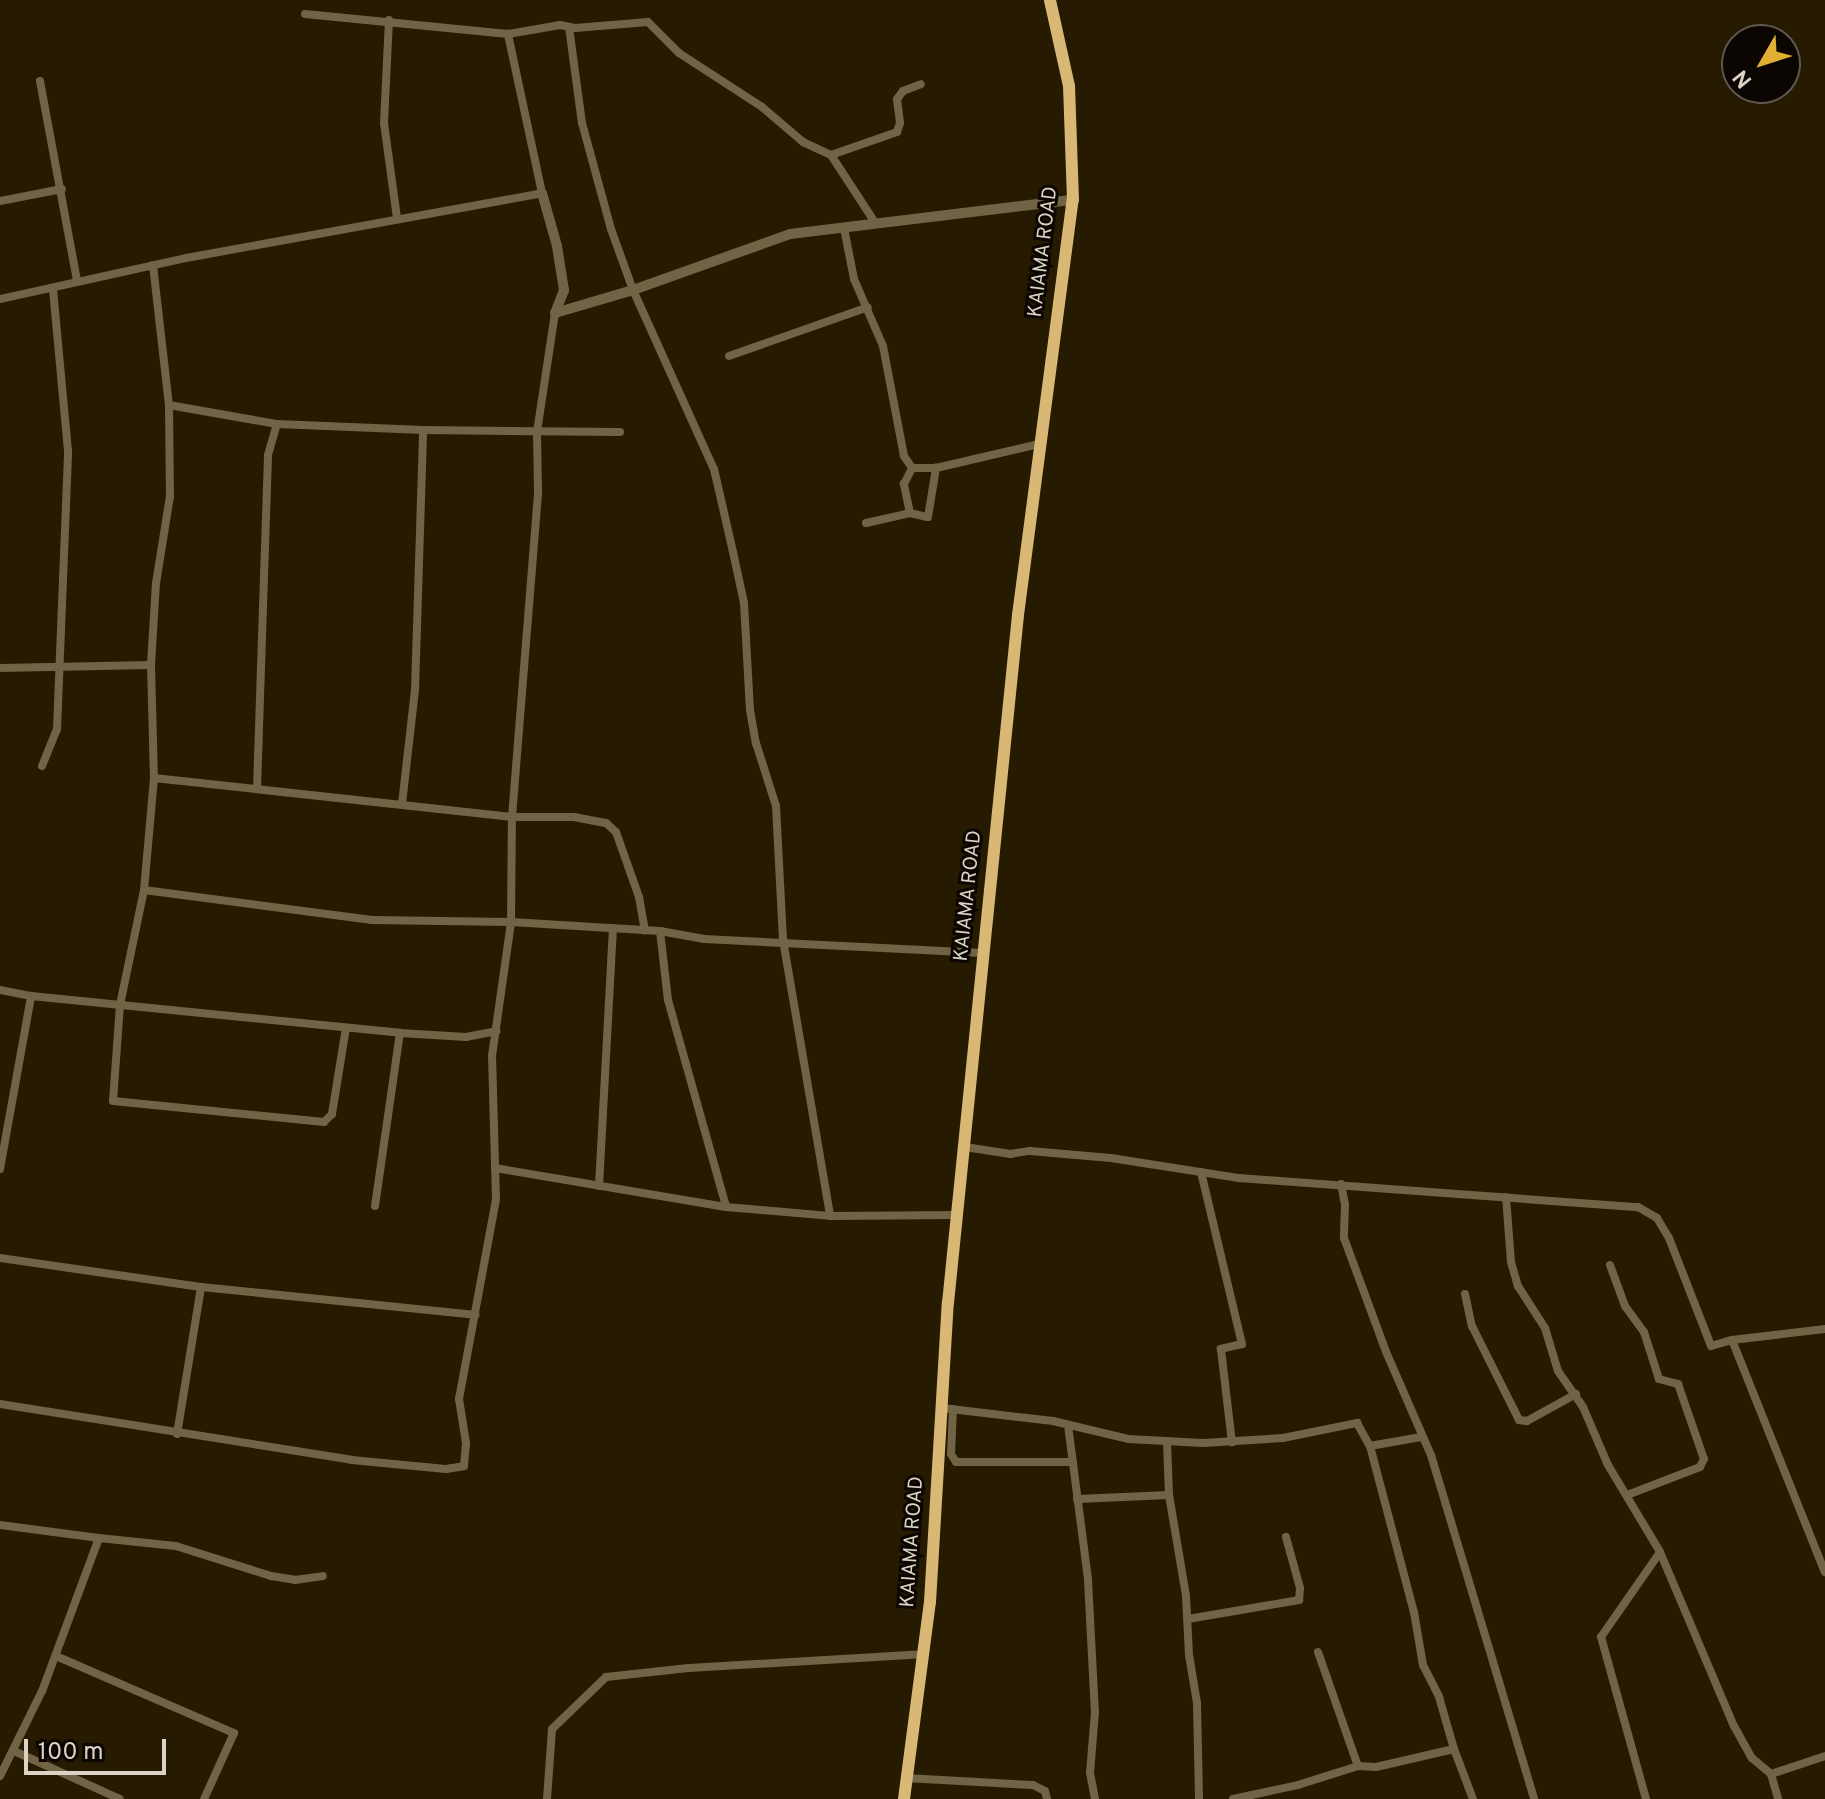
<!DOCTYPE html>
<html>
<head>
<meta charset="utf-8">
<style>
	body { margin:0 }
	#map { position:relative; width:1825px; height:1799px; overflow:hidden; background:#261a00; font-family:Overpass,sans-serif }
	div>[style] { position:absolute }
	.minor>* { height:8px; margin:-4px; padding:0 4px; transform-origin:4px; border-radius:4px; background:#716346 }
	.tertiary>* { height:10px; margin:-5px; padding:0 5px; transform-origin:5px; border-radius:5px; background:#716346 }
	.trunk>* { height:12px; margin:-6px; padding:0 6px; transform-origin:6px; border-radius:6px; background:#d8b874 }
	span { translate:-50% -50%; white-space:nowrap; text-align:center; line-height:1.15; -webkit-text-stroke:6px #0b0601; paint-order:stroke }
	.street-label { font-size:20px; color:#dbd3c3 }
	.north { position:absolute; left:1721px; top:24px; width:80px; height:80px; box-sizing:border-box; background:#0b0601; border:2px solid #5e584f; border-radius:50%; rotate:231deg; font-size:22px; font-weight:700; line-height:32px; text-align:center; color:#dbd3c3 }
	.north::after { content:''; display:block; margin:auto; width:28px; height:36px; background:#e1af34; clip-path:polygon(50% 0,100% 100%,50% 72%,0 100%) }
	.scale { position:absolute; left:24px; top:1739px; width:142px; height:36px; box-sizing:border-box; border:4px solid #dbd3c3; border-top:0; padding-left:10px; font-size:24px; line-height:28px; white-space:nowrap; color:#dbd3c3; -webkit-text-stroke:6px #0b0601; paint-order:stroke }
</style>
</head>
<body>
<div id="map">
	<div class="minor">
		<i style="left:305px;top:14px;width:204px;rotate:5.6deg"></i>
		<i style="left:389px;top:20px;width:103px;rotate:92.8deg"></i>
		<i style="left:384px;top:123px;width:96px;rotate:82.2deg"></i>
		<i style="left:569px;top:27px;width:97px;rotate:82.3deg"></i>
		<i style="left:582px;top:123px;width:110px;rotate:74.7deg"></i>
		<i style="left:611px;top:229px;width:65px;rotate:70.2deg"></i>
		<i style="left:633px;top:290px;width:196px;rotate:65.7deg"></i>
		<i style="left:714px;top:469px;width:85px;rotate:77.1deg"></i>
		<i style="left:733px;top:552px;width:52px;rotate:77.8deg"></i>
		<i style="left:744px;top:603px;width:107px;rotate:86.8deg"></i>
		<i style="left:750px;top:710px;width:34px;rotate:80deg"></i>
		<i style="left:756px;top:743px;width:66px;rotate:72.4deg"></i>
		<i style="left:776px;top:806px;width:134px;rotate:87deg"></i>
		<i style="left:783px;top:940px;width:280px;rotate:80.3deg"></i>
		<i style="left:40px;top:81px;width:203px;rotate:79.5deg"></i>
		<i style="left:831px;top:155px;width:82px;rotate:56.9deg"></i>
		<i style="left:0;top:201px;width:63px;rotate:-11deg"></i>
		<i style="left:844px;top:228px;width:52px;rotate:78.9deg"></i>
		<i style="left:854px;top:279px;width:73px;rotate:66.6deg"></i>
		<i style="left:883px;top:346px;width:112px;rotate:79.2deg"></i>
		<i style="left:904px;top:456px;width:14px;rotate:56deg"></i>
		<i style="left:912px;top:468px;width:24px"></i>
		<i style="left:936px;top:468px;width:106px;rotate:-13.1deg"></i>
		<i style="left:153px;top:265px;width:141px;rotate:83.5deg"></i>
		<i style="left:169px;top:405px;width:91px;rotate:89.4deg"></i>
		<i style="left:170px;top:496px;width:88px;rotate:99.1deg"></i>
		<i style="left:156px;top:583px;width:82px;rotate:93.5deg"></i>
		<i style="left:151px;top:665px;width:113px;rotate:88.5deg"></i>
		<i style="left:154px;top:778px;width:112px;rotate:95.1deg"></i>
		<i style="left:144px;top:890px;width:117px;rotate:101.8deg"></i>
		<i style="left:120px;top:1005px;width:96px;rotate:94.2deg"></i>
		<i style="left:113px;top:1101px;width:212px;rotate:5.7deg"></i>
		<i style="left:324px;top:1122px;width:11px;rotate:-45deg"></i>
		<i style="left:332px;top:1114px;width:87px;rotate:-80.8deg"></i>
		<i style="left:0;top:299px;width:190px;rotate:-12.4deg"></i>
		<i style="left:186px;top:258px;width:362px;rotate:-10.3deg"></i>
		<i style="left:542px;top:193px;width:163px;rotate:-102.1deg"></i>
		<i style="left:508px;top:34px;width:53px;rotate:-9.8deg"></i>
		<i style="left:560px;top:25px;width:15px;rotate:11deg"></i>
		<i style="left:575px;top:28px;width:73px;rotate:-4.7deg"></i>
		<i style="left:648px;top:22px;width:44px;rotate:45deg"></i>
		<i style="left:679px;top:53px;width:99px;rotate:33deg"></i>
		<i style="left:762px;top:107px;width:54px;rotate:40.5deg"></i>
		<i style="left:803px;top:142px;width:31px;rotate:25deg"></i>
		<i style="left:831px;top:155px;width:70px;rotate:-19.2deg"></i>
		<i style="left:897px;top:132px;width:9px;rotate:-72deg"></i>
		<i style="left:900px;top:123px;width:24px;rotate:-97deg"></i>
		<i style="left:897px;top:99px;width:10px;rotate:-53deg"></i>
		<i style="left:903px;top:91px;width:19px;rotate:-21deg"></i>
		<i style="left:729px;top:356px;width:147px;rotate:-19.4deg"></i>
		<i style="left:169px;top:405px;width:110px;rotate:10deg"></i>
		<i style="left:277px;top:424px;width:146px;rotate:2.4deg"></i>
		<i style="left:423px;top:430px;width:197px;rotate:0.6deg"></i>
		<i style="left:910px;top:513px;width:30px;rotate:-102deg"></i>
		<i style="left:904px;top:484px;width:18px;rotate:-63deg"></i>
		<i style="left:866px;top:523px;width:45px;rotate:-12.8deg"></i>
		<i style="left:910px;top:513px;width:18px;rotate:13deg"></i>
		<i style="left:928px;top:517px;width:50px;rotate:-80.7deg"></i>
		<i style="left:0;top:668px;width:151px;rotate:-1.1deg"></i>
		<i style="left:42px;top:766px;width:40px;rotate:-68deg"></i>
		<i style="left:57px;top:729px;width:278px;rotate:-87.7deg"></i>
		<i style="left:68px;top:451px;width:164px;rotate:-95.3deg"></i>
		<i style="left:154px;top:778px;width:360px;rotate:6.2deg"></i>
		<i style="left:512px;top:817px;width:62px"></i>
		<i style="left:574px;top:817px;width:33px;rotate:11deg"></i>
		<i style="left:606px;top:823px;width:13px;rotate:42deg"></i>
		<i style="left:616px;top:832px;width:69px;rotate:70.5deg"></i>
		<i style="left:639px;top:897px;width:34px;rotate:80deg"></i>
		<i style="left:257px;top:788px;width:333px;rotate:-88.1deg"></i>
		<i style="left:268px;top:455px;width:32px;rotate:-74deg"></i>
		<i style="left:402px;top:804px;width:115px;rotate:-83.5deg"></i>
		<i style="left:415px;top:690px;width:260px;rotate:-88.2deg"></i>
		<i style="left:144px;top:890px;width:230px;rotate:7.5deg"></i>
		<i style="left:372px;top:920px;width:139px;rotate:0.8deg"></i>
		<i style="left:511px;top:922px;width:149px;rotate:3.5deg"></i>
		<i style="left:660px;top:931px;width:45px;rotate:10.3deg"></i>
		<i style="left:704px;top:939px;width:279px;rotate:2.9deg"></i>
		<i style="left:660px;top:931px;width:69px;rotate:83.4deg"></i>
		<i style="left:668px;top:1000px;width:215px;rotate:74.3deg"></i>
		<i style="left:0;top:990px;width:32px;rotate:11deg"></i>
		<i style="left:31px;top:996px;width:371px;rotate:5.7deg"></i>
		<i style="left:400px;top:1033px;width:66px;rotate:3.5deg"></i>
		<i style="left:466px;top:1037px;width:31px;rotate:-11deg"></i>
		<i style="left:965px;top:1147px;width:46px;rotate:8.8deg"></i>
		<i style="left:1010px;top:1154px;width:20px;rotate:-9deg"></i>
		<i style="left:1030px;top:1151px;width:81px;rotate:4.9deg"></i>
		<i style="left:1111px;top:1158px;width:130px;rotate:8.9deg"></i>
		<i style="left:1239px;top:1178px;width:400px;rotate:4.2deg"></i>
		<i style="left:1638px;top:1207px;width:22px;rotate:30deg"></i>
		<i style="left:1657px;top:1218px;width:23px;rotate:59deg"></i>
		<i style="left:1669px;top:1238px;width:116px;rotate:68.7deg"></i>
		<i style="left:1711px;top:1346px;width:22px;rotate:-16deg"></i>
		<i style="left:1732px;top:1340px;width:94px;rotate:-6.7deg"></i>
		<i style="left:495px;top:1168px;width:234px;rotate:9.6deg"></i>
		<i style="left:726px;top:1207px;width:104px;rotate:4.9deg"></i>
		<i style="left:830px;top:1216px;width:127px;rotate:-0.5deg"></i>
		<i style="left:0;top:1169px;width:176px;rotate:-79.8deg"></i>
		<i style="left:1201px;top:1172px;width:177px;rotate:76.6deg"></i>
		<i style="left:1242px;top:1344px;width:22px;rotate:167deg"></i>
		<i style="left:1221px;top:1349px;width:94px;rotate:83.3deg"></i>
		<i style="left:1341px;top:1184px;width:21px;rotate:79deg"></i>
		<i style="left:1345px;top:1205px;width:33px;rotate:92deg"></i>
		<i style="left:1344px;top:1238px;width:124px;rotate:69.7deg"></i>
		<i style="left:1387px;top:1354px;width:110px;rotate:66.5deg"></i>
		<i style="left:1431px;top:1455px;width:359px;rotate:73.3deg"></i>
		<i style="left:599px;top:1186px;width:258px;rotate:-86.9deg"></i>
		<i style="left:1506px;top:1197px;width:65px;rotate:85.6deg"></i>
		<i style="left:1511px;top:1262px;width:25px;rotate:74deg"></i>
		<i style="left:1518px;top:1286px;width:50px;rotate:57.3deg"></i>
		<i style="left:1545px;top:1328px;width:45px;rotate:73.2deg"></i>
		<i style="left:1558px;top:1371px;width:44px;rotate:55.2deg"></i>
		<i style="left:1583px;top:1407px;width:63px;rotate:66.7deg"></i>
		<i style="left:1608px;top:1465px;width:101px;rotate:59.1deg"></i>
		<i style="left:1660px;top:1552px;width:189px;rotate:67deg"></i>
		<i style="left:1734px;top:1726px;width:37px;rotate:61deg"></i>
		<i style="left:1752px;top:1758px;width:25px;rotate:40deg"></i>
		<i style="left:1771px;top:1774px;width:26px;rotate:74deg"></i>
		<i style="left:375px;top:1206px;width:175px;rotate:-81.8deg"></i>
		<i style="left:0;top:1258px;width:203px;rotate:8.2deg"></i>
		<i style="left:201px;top:1287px;width:276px;rotate:5.8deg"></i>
		<i style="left:1610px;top:1265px;width:44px;rotate:69.9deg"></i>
		<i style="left:1625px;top:1306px;width:32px;rotate:54deg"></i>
		<i style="left:1644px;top:1332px;width:49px;rotate:72.3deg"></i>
		<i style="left:1659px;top:1379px;width:20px;rotate:15deg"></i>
		<i style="left:1678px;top:1384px;width:79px;rotate:70.9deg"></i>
		<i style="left:1704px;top:1459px;width:9px;rotate:117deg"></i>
		<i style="left:1700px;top:1467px;width:78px;rotate:159deg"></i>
		<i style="left:1465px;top:1294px;width:33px;rotate:78deg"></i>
		<i style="left:1472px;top:1326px;width:105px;rotate:63.4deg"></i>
		<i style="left:1519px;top:1420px;width:8px;rotate:7deg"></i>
		<i style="left:1527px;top:1421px;width:56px;rotate:-28.9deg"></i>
		<i style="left:1732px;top:1340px;width:250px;rotate:68.2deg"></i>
		<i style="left:0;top:1404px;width:356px;rotate:9deg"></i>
		<i style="left:352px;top:1460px;width:94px;rotate:5.5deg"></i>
		<i style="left:446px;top:1469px;width:18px;rotate:-9deg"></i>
		<i style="left:464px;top:1466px;width:23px;rotate:-85deg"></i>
		<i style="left:466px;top:1443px;width:45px;rotate:-99deg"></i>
		<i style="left:459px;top:1399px;width:203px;rotate:-79.5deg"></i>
		<i style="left:496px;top:1199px;width:143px;rotate:-91.6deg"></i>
		<i style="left:492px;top:1056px;width:135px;rotate:-81.9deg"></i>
		<i style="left:511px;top:922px;width:105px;rotate:-89.5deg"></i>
		<i style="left:512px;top:817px;width:327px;rotate:-85.4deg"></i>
		<i style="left:538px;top:491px;width:59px;rotate:-91deg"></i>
		<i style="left:537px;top:432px;width:120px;rotate:-81.4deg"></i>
		<i style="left:942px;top:1408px;width:112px;rotate:6.7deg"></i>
		<i style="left:1053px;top:1421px;width:77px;rotate:13.5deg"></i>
		<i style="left:1128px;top:1439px;width:75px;rotate:3.1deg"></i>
		<i style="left:1203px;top:1443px;width:80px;rotate:-3.6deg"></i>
		<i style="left:1283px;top:1438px;width:76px;rotate:-11.5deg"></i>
		<i style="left:1357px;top:1423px;width:26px;rotate:61deg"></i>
		<i style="left:953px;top:1409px;width:45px;rotate:92.5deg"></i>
		<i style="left:951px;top:1454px;width:9px;rotate:58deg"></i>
		<i style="left:956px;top:1462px;width:117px"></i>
		<i style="left:1068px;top:1425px;width:156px;rotate:82.6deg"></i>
		<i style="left:1088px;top:1580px;width:132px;rotate:87deg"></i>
		<i style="left:1095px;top:1712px;width:61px;rotate:94.7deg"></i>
		<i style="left:1090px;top:1773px;width:26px;rotate:79deg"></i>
		<i style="left:177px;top:1434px;width:149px;rotate:-80.7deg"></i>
		<i style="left:1421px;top:1437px;width:52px;rotate:170deg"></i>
		<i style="left:1370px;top:1446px;width:172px;rotate:75.2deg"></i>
		<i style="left:1414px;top:1612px;width:54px;rotate:80.4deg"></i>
		<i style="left:1423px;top:1665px;width:36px;rotate:63deg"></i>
		<i style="left:1439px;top:1697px;width:54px;rotate:73.9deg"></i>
		<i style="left:1454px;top:1749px;width:53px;rotate:69.2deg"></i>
		<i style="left:1167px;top:1441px;width:54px;rotate:87.9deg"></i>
		<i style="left:1169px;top:1495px;width:102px;rotate:80.4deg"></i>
		<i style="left:1186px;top:1596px;width:59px;rotate:87.1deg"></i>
		<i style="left:1189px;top:1655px;width:49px;rotate:80.5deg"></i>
		<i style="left:1197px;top:1703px;width:96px;rotate:88.8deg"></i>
		<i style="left:1077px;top:1499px;width:92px;rotate:-2.5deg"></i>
		<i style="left:0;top:1525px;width:100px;rotate:7.5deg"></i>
		<i style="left:99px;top:1538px;width:163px;rotate:110.4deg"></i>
		<i style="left:42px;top:1691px;width:95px;rotate:116.3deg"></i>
		<i style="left:99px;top:1538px;width:77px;rotate:5.9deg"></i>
		<i style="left:176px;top:1546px;width:100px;rotate:17.5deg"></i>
		<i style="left:271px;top:1576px;width:24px;rotate:9deg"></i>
		<i style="left:295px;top:1580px;width:28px;rotate:-8deg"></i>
		<i style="left:1188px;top:1619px;width:113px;rotate:-9.7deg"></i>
		<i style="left:1299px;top:1600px;width:12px;rotate:-85deg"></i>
		<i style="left:1300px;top:1588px;width:53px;rotate:-105.4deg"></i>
		<i style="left:1318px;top:1652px;width:121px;rotate:70.7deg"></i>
		<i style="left:56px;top:1656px;width:194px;rotate:23.4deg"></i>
		<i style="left:234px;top:1733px;width:72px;rotate:114.4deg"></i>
		<i style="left:14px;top:1751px;width:116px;rotate:24.4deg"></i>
		<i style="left:1771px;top:1774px;width:57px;rotate:-18.4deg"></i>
		<i style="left:906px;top:1778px;width:127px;rotate:3.2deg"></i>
		<i style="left:1033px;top:1785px;width:13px;rotate:27deg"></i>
		<i style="left:1045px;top:1791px;width:8px;rotate:76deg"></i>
		<i style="left:547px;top:1799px;width:70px;rotate:-85.9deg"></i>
		<i style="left:552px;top:1729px;width:75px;rotate:-43.9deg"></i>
		<i style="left:606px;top:1677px;width:83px;rotate:-6.2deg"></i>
		<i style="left:689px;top:1668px;width:233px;rotate:-3.4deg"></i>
		<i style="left:1233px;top:1799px;width:66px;rotate:-12.2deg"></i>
		<i style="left:1298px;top:1785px;width:63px;rotate:-17.6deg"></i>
		<i style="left:1358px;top:1766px;width:18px;rotate:3deg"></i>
		<i style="left:1376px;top:1767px;width:80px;rotate:-13deg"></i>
		<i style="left:1646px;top:1799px;width:168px;rotate:-105.5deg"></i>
		<i style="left:1601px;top:1637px;width:103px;rotate:-55.2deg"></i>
	</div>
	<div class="tertiary">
		<i style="left:542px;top:193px;width:55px;rotate:74.2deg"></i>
		<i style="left:557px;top:246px;width:45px;rotate:81deg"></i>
		<i style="left:564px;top:290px;width:25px;rotate:111deg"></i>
		<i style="left:555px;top:313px;width:81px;rotate:-16.4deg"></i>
		<i style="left:633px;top:290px;width:167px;rotate:-19.6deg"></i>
		<i style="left:790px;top:234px;width:285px;rotate:-6.9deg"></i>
	</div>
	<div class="trunk">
		<i style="left:904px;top:1799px;width:199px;rotate:-82.5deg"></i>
		<i style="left:930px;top:1602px;width:300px;rotate:-86.6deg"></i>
		<i style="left:948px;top:1303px;width:692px;rotate:-84.19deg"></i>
		<i style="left:1018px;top:615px;width:419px;rotate:-82.5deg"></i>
		<i style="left:1073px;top:200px;width:114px;rotate:-92deg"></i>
		<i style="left:1069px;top:86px;width:88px;rotate:-102.5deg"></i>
	</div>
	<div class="street-label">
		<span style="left:1044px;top:252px;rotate:-83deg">KAIAMA ROAD</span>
		<span style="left:969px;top:896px;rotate:-84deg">KAIAMA ROAD</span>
		<span style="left:913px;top:1542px;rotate:-86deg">KAIAMA ROAD</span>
	</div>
	<div class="north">N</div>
	<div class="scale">100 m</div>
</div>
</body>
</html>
